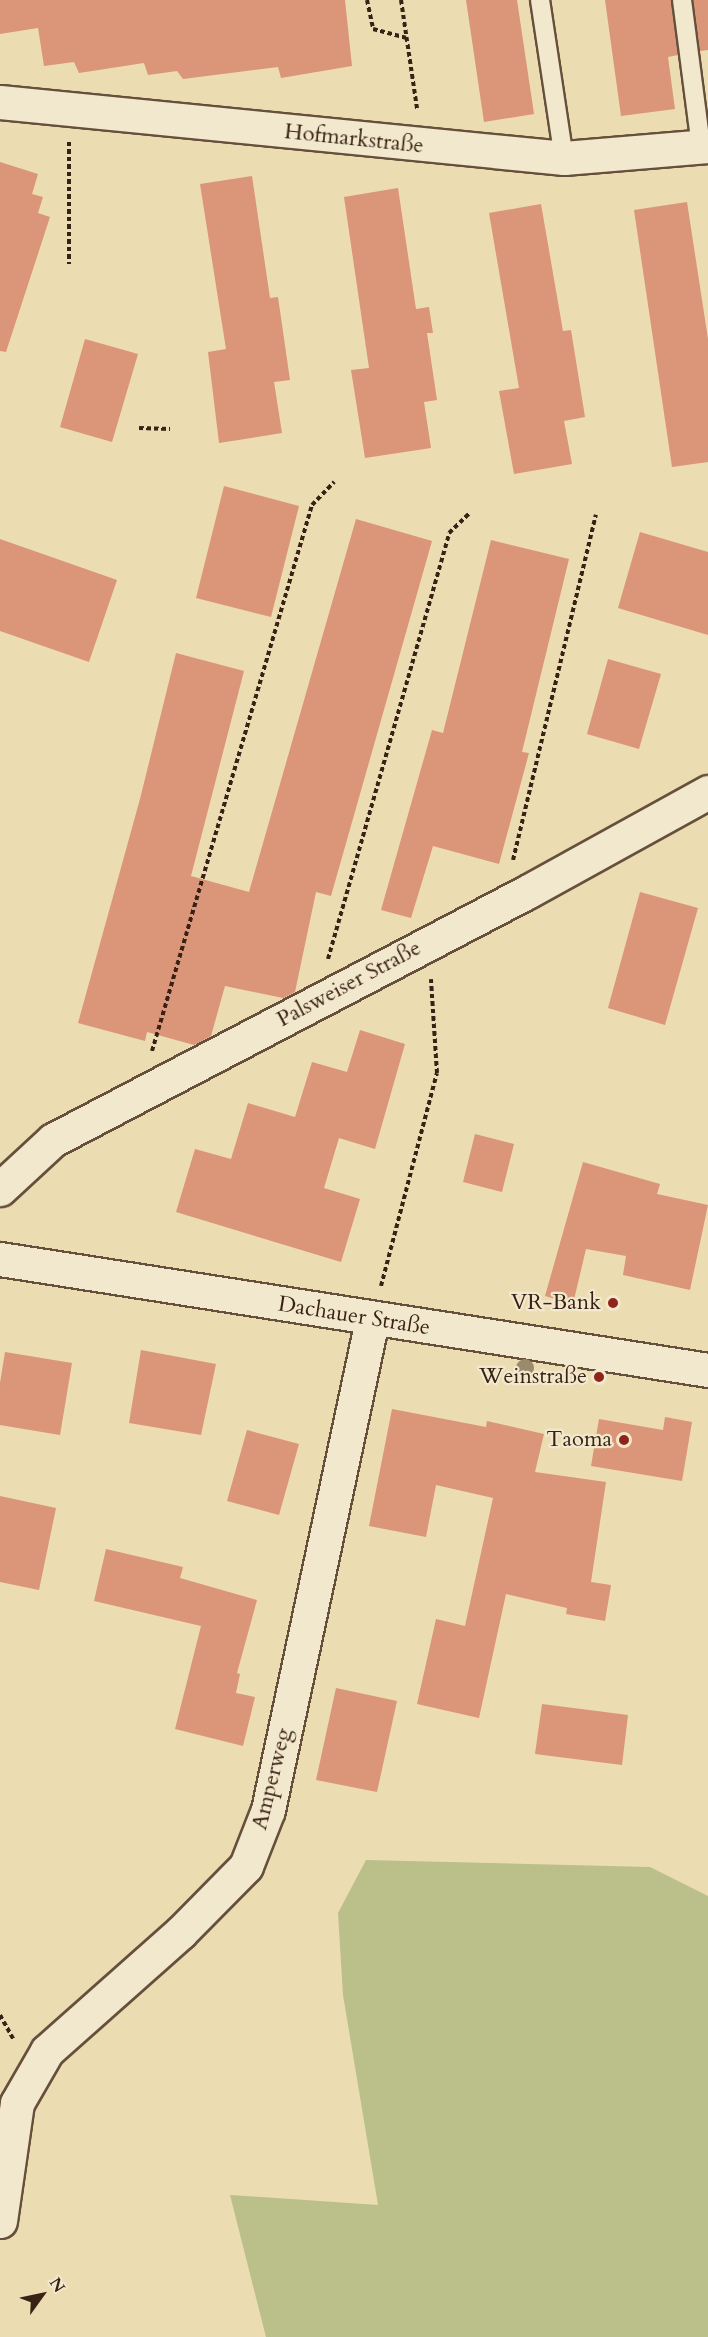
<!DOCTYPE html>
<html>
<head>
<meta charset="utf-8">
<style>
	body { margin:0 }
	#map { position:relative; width:708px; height:2337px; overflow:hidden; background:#ebdcb2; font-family:Cardo,serif }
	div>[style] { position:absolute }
	.green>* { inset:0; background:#bbbf89 }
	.building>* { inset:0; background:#db9578 }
	.path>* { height:4px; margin-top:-2px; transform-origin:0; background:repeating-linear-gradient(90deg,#392215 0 4.5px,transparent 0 7.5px) }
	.roads { filter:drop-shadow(2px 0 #66503c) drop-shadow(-2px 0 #66503c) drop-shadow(0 2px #66503c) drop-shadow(0 -2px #66503c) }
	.lane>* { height:18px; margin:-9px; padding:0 9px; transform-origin:9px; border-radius:9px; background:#f2e8cd }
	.street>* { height:33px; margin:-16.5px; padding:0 16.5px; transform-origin:16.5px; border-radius:16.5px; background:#f2e8cd }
	.secondary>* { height:33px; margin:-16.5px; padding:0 16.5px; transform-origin:16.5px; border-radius:16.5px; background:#f2e8cd }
	.trees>* { width:18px; height:18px; margin:-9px; border-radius:50%; background:#9b8b6c }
	.dots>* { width:16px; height:16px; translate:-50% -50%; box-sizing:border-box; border:3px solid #f2e8cd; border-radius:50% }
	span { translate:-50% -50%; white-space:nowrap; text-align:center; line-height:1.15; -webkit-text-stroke:4.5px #f2e8cd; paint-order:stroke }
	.street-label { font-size:22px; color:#392215 }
	.poi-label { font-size:22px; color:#392215 }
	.right { translate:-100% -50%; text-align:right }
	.north { position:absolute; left:12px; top:2265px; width:60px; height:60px; -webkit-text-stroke:4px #f2e8cd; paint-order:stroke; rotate:57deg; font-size:16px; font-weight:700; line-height:24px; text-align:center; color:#392215 }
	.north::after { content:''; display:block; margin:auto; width:21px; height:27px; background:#392215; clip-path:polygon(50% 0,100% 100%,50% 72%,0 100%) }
</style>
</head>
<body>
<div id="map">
	<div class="green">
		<i style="clip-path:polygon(366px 1860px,650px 1867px,708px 1896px,708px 2337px,266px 2337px,230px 2195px,378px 2205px,343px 1995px,338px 1913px)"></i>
	</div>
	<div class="building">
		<i style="clip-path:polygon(0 0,345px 0,352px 66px,281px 78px,278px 67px,183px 79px,177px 71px,148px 75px,144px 63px,79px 73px,74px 62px,44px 66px,38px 28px,0 34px)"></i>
		<i style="clip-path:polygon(466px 0,517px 0,534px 114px,484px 122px)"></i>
		<i style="clip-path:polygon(605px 0,671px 0,678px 55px,668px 57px,675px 109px,621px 116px)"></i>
		<i style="clip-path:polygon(693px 0,708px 0,708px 50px,700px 51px)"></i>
		<i style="clip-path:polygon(0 162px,38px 174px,32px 194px,43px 197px,38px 213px,50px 217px,6px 352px,0 351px)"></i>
		<i style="clip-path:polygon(252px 176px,270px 298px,278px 297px,290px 380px,274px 382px,282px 433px,219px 443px,208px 352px,226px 349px,200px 184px)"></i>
		<i style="clip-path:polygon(398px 188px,416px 309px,429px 307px,433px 333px,427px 333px,437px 400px,424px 402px,431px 448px,365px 458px,351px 370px,369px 368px,344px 197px)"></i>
		<i style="clip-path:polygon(687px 202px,708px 339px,708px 462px,672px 467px,634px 210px)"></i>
		<i style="clip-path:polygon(541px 204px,563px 331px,571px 330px,585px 417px,564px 421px,572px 464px,514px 474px,499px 391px,519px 388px,489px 213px)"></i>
		<i style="clip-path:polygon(85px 339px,138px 354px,112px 442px,60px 427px)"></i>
		<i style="clip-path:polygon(224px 486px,299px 506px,271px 617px,196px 598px)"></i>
		<i style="clip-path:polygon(356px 519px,432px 541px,331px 896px,316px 892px,295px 992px,283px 998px,225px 986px,211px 1036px,194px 1045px,147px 1032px,145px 1041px,78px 1023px,140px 799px,176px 653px,244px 671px,191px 876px,249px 892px)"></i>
		<i style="clip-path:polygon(640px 532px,708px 552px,708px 635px,618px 608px)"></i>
		<i style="clip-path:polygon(0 539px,117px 580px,89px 662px,0 631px)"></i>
		<i style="clip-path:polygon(491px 540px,569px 559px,522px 752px,529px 753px,499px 864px,433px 846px,411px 918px,381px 910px,432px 730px,443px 733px)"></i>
		<i style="clip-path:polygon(608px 659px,661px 674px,639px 749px,587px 734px)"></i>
		<i style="clip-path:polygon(640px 892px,698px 908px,665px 1025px,608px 1008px)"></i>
		<i style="clip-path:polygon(360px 1030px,405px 1044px,375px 1149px,339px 1138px,324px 1188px,360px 1199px,341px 1262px,176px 1212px,195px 1149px,231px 1159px,248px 1103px,295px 1117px,312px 1062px,347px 1072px)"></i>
		<i style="clip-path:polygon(475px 1134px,514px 1144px,502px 1192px,463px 1182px)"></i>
		<i style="clip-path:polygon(583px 1162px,660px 1184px,657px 1194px,708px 1205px,690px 1290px,623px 1275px,626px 1256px,586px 1249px,573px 1304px,545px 1296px)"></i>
		<i style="clip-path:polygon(141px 1350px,216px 1364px,201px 1435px,129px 1423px)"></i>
		<i style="clip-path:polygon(5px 1352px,72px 1363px,60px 1435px,0 1425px,0 1383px)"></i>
		<i style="clip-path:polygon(392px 1409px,486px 1427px,487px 1421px,544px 1434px,535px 1472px,606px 1482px,591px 1582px,611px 1585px,605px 1621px,566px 1614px,567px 1608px,506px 1594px,479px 1718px,417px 1704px,436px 1619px,465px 1626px,493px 1498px,436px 1485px,426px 1537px,369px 1526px)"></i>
		<i style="clip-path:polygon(665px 1417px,692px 1422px,682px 1481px,591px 1466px,599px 1419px,663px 1430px)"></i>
		<i style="clip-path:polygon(247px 1430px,299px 1444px,279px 1515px,227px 1501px)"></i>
		<i style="clip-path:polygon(0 1496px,56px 1508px,39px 1590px,0 1582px)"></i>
		<i style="clip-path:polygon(106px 1549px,183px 1567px,180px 1578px,257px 1600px,237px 1673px,240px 1674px,236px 1693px,255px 1697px,243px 1746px,175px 1729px,201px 1626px,94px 1601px)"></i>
		<i style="clip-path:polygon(336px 1688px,397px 1701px,377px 1792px,316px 1780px)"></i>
		<i style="clip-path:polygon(542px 1704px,628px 1715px,622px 1765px,535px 1754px)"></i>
	</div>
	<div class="path">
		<i style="left:367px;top:0;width:30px;rotate:78deg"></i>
		<i style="left:373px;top:29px;width:34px;rotate:15deg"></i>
		<i style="left:401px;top:0;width:110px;rotate:81.6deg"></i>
		<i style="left:69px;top:142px;width:122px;rotate:90deg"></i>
		<i style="left:139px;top:428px;width:31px;rotate:2deg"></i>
		<i style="left:513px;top:860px;width:355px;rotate:-76.5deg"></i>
		<i style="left:328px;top:959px;width:443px;rotate:-74.1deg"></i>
		<i style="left:449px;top:533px;width:28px;rotate:-44deg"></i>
		<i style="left:152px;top:1051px;width:569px;rotate:-73.67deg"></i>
		<i style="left:312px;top:505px;width:32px;rotate:-46deg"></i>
		<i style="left:381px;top:1286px;width:220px;rotate:-75.3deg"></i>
		<i style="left:437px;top:1073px;width:94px;rotate:-93.7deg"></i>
		<i style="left:0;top:2015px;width:29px;rotate:61deg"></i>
	</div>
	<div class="roads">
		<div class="lane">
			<i style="left:540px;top:0;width:160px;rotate:81.4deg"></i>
			<i style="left:682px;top:0;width:148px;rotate:82.6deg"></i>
		</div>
		<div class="street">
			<i style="left:0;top:102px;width:567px;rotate:5.67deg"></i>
			<i style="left:564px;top:158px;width:144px;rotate:-4.8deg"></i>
			<i style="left:0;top:1189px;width:72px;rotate:-42.8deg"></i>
			<i style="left:53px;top:1140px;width:535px;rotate:-27.62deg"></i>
			<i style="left:527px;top:892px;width:207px;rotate:-28.9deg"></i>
			<i style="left:0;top:2221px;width:119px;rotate:-81.8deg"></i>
			<i style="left:17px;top:2103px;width:60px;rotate:-60deg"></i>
			<i style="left:47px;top:2051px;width:178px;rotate:-41.6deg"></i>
			<i style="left:180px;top:1933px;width:94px;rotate:-45.4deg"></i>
			<i style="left:246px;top:1866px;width:60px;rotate:-68.6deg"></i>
			<i style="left:268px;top:1810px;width:501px;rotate:-78.02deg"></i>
		</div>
		<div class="secondary">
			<i style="left:0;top:1259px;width:717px;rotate:8.91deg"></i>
		</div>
	</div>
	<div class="trees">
		<i style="left:525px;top:1368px"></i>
	</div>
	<div class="dots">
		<i style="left:613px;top:1303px;background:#8f2418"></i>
		<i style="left:599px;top:1377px;background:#8f2418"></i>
		<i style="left:624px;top:1440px;background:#8f2418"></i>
	</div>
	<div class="street-label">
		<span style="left:354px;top:139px;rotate:6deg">Hofmarkstraße</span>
		<span style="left:349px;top:984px;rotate:-28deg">Palsweiser Straße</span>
		<span style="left:354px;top:1316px;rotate:9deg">Dachauer Straße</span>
		<span style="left:272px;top:1779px;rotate:-76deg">Amperweg</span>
	</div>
	<div class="poi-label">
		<span class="right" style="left:601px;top:1303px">VR-Bank</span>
		<span class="right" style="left:587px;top:1377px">Weinstraße</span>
		<span class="right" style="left:612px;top:1440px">Taoma</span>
	</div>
	<div class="north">N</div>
</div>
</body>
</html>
